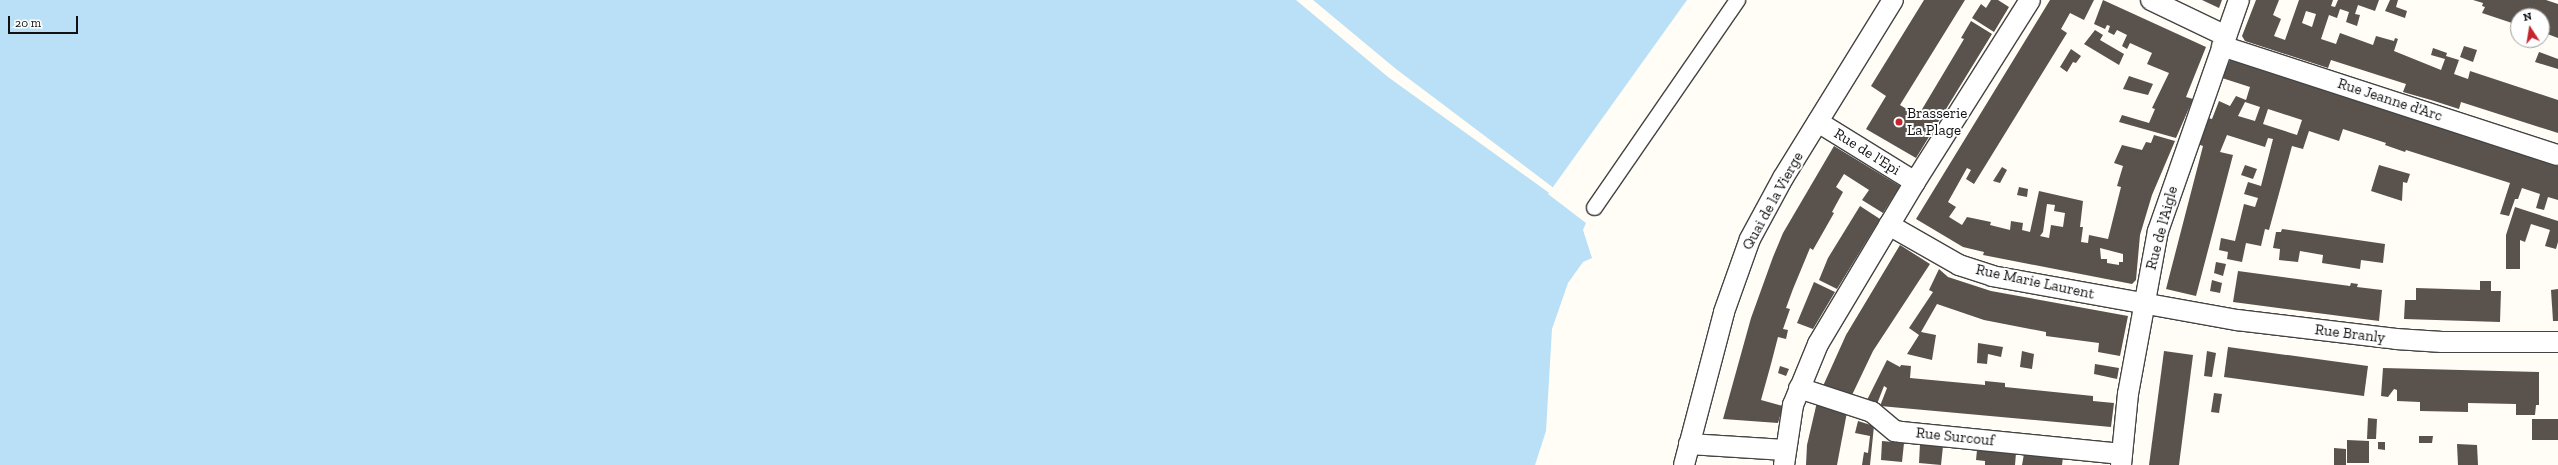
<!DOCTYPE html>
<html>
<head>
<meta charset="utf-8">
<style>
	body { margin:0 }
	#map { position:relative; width:2558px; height:465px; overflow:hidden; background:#fffdf5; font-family:"Zilla Slab",serif }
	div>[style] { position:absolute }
	.water>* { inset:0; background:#b9e0f7 }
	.pier>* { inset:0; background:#fffdf5 }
	.building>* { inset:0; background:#5a524d }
	.roads { filter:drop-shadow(1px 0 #444) drop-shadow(-1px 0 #444) drop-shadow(0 1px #444) drop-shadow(0 -1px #444) }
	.pedestrian>* { height:15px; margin:-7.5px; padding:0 7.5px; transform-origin:7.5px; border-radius:7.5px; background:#fff }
	.minor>* { height:20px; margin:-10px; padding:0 10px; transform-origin:10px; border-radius:10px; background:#fff }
	.dots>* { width:11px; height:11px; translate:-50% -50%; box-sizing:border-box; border:2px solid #fff; border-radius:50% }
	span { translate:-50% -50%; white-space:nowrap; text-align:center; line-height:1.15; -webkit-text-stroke:4px #fff; paint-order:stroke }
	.street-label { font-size:15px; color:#111 }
	.poi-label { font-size:15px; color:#111 }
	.left { translate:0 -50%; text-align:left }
	.north { position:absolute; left:2510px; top:8px; width:40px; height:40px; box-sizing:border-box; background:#fff; border:1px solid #a0a0a0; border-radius:50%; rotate:348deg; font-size:11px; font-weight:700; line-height:16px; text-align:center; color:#111 }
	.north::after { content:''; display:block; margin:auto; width:14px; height:18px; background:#c4262e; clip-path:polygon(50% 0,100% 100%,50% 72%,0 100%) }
	.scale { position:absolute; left:8px; top:16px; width:70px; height:18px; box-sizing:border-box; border:2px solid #111; border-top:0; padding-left:5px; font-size:12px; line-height:14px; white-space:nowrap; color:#111; -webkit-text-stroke:3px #fff; paint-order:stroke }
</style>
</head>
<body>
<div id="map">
	<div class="water">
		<i style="clip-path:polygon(0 0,1687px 0,1548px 194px,1586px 223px,1583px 230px,1592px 258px,1583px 262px,1568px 283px,1552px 329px,1546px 431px,1535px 465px,0 465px)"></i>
	</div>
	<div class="pier">
		<i style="clip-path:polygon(1296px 0,1313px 0,1396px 69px,1555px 189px,1551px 194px,1559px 200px,1388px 77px)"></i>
	</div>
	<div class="building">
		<i style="clip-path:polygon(1924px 0,1965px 0,1900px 105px,1918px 116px,1964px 39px,1961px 38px,1971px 21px,1992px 34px,1916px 158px,1866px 129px,1886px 96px,1871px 86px)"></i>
		<i style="clip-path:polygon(1991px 0,1998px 0,2009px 7px,1994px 32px,1972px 18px,1981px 4px,1986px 8px)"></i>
		<i style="clip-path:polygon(evenodd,2050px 0,2094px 0,2084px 20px,2070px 13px,2061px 29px,2067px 33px,1974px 184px,1966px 179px,1971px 170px,1967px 168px,1948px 202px,1956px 207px,1949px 217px,1962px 225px,1967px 217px,1991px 222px,1990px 225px,2010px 230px,2011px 221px,2023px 223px,2022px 230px,2030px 232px,2039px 191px,2083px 201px,2080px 227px,2083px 227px,2081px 242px,2088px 243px,2089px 235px,2108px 239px,2121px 187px,2117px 186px,2123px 166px,2114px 163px,2122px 145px,2142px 150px,2146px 142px,2151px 143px,2154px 135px,2175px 141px,2152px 195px,2140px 235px,2136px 280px,2132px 284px,1983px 255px,1984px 252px,1963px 247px,1916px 219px,2050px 0,2047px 204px,2055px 205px,2054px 211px,2065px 213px,2063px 227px,2051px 225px,2049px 238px,2040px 236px,2043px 232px,2047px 204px,2050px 0,2100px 248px,2123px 254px,2123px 262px,2119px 262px,2119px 265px,2107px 263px,2107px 259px,2101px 259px,2100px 248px)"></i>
		<i style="clip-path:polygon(2103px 0,2206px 47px,2186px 97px,2193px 99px,2176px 138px,2119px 122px,2122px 115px,2149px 123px,2155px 109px,2152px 108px,2169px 73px,2147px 64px,2152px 53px,2130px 43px,2127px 49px,2122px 46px,2127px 35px,2117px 30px,2114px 35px,2108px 32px,2110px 26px,2107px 25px,2105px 29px,2094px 24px)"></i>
		<i style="clip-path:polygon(2202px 0,2222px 0,2219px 8px)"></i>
		<i style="clip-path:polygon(evenodd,2256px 0,2279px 0,2273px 15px,2281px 19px,2274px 36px,2285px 40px,2299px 0,2333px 0,2331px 6px,2335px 7px,2338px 0,2379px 0,2375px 11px,2358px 5px,2355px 14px,2360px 15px,2357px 26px,2346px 22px,2349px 12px,2340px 9px,2337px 18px,2329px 15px,2321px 39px,2336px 44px,2340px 33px,2373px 45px,2376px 36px,2394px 41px,2395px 38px,2398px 39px,2394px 51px,2441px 70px,2445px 59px,2431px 55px,2433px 48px,2447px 53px,2446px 56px,2459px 60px,2454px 74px,2468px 79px,2470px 71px,2558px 100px,2558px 133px,2461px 102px,2459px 109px,2431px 100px,2403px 92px,2406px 84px,2331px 60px,2328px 68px,2245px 41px,2242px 36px,2256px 0,2306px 11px,2316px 14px,2312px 27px,2302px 23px,2306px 11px)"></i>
		<i style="clip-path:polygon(2390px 0,2398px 0,2396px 7px,2407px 11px,2405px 18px,2385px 11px)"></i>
		<i style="clip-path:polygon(2473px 0,2546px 0,2558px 4px,2558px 38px,2542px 32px,2542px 16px,2518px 16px,2518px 25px,2482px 13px,2485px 7px,2482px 6px,2483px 3px)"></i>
		<i style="clip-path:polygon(2095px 30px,2103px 35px,2100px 40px,2124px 54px,2119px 65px,2084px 44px)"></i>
		<i style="clip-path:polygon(2464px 46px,2477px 50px,2473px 62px,2460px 57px)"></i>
		<i style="clip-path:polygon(2071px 49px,2081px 56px,2076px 63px,2073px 62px,2067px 72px,2060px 67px)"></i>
		<i style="clip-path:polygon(2539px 52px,2558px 59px,2558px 69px,2535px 62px)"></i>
		<i style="clip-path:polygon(evenodd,2230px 60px,2558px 166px,2558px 200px,2548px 197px,2544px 210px,2536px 208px,2540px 194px,2522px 188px,2518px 199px,2515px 199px,2509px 216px,2500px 214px,2510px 183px,2406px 150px,2405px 152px,2385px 145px,2386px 143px,2343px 129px,2339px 141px,2309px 131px,2303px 149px,2292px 146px,2269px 230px,2265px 229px,2261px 246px,2246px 243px,2242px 262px,2227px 259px,2228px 252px,2219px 250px,2221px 238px,2235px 241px,2244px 204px,2255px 207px,2258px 198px,2244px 194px,2248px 182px,2261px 186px,2273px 139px,2268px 138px,2265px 147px,2227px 135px,2220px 152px,2233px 155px,2196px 296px,2166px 289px,2203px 146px,2197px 144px,2208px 118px,2212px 119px,2219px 101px,2230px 106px,2236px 96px,2246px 100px,2250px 87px,2222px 78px,2230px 60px,2245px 102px,2260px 107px,2255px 121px,2238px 116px,2245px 102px,2230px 60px,2268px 109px,2302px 120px,2297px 135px,2263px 124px,2268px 109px)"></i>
		<i style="clip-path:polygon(2129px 76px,2153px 84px,2148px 95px,2123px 89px)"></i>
		<i style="clip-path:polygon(1834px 146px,1900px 186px,1883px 213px,1862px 200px,1869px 190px,1844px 174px,1836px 187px,1843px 192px,1832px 212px,1834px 213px,1813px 250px,1810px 248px,1793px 289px,1786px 308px,1790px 309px,1783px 329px,1788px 330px,1786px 339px,1778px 337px,1771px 364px,1761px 400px,1783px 406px,1778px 423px,1723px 419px,1751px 318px,1773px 257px,1783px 233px)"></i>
		<i style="clip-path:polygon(2245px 165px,2257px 169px,2253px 179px,2241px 175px)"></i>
		<i style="clip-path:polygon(2379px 165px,2410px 174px,2407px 183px,2403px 182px,2402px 201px,2371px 191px)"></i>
		<i style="clip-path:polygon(2002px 167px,2007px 170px,2000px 183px,1993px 181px)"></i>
		<i style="clip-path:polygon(2019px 187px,2028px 189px,2027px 197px,2017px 195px)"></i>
		<i style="clip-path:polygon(1860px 206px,1880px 219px,1837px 289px,1819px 280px,1828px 258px)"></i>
		<i style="clip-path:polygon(2515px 207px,2558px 221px,2558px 242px,2556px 249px,2545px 246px,2550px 230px,2531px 224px,2525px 242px,2520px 240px,2520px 269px,2506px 269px,2506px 235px)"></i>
		<i style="clip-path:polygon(2282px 229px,2385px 244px,2383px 263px,2361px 260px,2360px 269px,2322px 263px,2323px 255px,2300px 251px,2298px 262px,2279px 260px,2280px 249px,2273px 248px,2276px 232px,2281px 232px)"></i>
		<i style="clip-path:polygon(1900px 245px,1930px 264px,1873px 351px,1852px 395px,1823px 386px,1846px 335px)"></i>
		<i style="clip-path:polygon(2216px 262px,2226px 264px,2223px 276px,2214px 273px)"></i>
		<i style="clip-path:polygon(1939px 269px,1948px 277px,1991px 291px,2128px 316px,2120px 356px,2098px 352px,2099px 343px,2046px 336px,2046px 332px,1984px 320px,1937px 304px,1921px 332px,1936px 335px,1932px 360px,1907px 354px,1919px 335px,1909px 328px,1933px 292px,1929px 290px)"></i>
		<i style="clip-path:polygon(2238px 271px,2350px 286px,2351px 283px,2358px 284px,2357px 287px,2382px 290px,2379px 321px,2233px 302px)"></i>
		<i style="clip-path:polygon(2212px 280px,2222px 283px,2220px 293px,2210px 291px)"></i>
		<i style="clip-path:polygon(2480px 281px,2491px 281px,2491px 291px,2501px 291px,2500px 322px,2404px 319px,2405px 300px,2416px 300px,2416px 288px,2480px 290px)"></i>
		<i style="clip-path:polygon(1814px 282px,1835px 292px,1813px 329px,1797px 323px)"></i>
		<i style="clip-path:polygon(2558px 289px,2558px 321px,2553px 321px,2551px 290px)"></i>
		<i style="clip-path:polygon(1978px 343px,2003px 347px,2001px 357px,1988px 354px,1987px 364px,1977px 363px)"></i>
		<i style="clip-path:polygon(2228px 347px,2368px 366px,2364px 396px,2224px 377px)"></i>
		<i style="clip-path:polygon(2022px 351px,2034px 354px,2032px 369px,2020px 367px)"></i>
		<i style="clip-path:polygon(2164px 351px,2193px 355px,2179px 465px,2149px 465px)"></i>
		<i style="clip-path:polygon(2207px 351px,2216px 353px,2212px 377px,2204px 376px)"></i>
		<i style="clip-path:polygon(1887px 360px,1900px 367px,1901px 365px,1911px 366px,1910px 378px,1985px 385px,1985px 381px,2005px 383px,2005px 387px,2093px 396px,2093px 401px,2114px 403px,2111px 427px,1880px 406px,1887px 388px,1884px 386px,1877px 404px,1867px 400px)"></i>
		<i style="clip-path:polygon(2095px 364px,2119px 368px,2117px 379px,2094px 374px)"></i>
		<i style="clip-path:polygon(1780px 366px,1789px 369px,1786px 376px,1778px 373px)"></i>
		<i style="clip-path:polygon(2383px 368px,2539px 372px,2539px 405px,2536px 405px,2535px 415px,2516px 415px,2516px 404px,2468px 403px,2468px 412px,2420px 411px,2420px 402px,2397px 401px,2397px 390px,2394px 389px,2388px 397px,2381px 396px)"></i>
		<i style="clip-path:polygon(2214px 393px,2222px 394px,2219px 413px,2211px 412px)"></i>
		<i style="clip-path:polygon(1817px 402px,1847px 412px,1837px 465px,1806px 465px,1807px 445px)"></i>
		<i style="clip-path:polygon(2368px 418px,2377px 419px,2376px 439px,2367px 439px)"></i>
		<i style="clip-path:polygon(2532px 419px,2558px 419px,2558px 440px,2532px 440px)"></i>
		<i style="clip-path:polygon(1858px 421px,1874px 426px,1870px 465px,1862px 465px,1864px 452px,1868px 453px,1870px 436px,1855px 433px)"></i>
		<i style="clip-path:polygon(2419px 436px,2433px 436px,2432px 443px,2419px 443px)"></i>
		<i style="clip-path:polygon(2347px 440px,2369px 441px,2369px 463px,2347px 463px)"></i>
		<i style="clip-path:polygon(1882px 441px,1904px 443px,1902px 462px,1881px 460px)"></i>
		<i style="clip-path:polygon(2378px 442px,2385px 442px,2385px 450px,2378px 449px)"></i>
		<i style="clip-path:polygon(1920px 444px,1943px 446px,1941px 465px,1919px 463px)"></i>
		<i style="clip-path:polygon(2457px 444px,2477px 445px,2478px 465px,2458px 465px)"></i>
		<i style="clip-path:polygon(2334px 448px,2346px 449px,2346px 465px,2334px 465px)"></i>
		<i style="clip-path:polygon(1977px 450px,2016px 453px,2015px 465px,1985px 465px,1985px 461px,1976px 460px)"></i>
		<i style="clip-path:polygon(2024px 454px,2063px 457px,2062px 465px,2022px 465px)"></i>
	</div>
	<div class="roads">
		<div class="pedestrian">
			<i style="left:1594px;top:207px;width:252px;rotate:-55.4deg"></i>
		</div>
		<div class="minor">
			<i style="left:2151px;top:0;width:83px;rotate:25.6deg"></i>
			<i style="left:2222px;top:46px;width:353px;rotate:18deg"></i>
			<i style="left:1818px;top:122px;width:114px;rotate:31.7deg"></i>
			<i style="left:1889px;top:225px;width:81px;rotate:29.7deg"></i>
			<i style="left:1959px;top:265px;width:35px;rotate:18deg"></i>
			<i style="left:1992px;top:276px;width:249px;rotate:10.2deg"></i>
			<i style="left:2237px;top:320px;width:160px;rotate:6.8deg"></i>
			<i style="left:2396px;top:339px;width:46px;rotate:3.7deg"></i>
			<i style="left:2442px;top:342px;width:116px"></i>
			<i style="left:1799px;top:388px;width:77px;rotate:18.2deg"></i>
			<i style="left:1872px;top:412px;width:30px;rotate:40deg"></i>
			<i style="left:1895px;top:431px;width:6px;rotate:9deg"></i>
			<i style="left:1901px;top:432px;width:222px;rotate:5.7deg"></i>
			<i style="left:1689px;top:444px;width:96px;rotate:3.6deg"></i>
			<i style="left:1684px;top:465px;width:158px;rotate:-75.3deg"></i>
			<i style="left:1724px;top:312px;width:77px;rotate:-70.4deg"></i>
			<i style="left:1750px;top:239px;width:69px;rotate:-61.6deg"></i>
			<i style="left:1783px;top:178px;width:209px;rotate:-58.3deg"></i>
			<i style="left:1784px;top:465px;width:61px;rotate:-81.5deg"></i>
			<i style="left:1793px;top:405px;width:66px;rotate:-67.7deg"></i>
			<i style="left:1818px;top:344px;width:189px;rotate:-59.1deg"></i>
			<i style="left:1915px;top:182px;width:215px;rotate:-57.7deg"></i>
			<i style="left:2121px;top:465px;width:71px;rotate:-84.4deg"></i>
			<i style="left:2128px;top:394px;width:166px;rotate:-79.6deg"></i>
			<i style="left:2158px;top:231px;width:245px;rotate:-70.7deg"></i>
		</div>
	</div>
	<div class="dots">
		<i style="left:1899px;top:122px;background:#c4262e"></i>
	</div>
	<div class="street-label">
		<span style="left:2390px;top:100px;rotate:18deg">Rue Jeanne d'Arc</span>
		<span style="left:1867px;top:152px;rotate:32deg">Rue de l'Epi</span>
		<span style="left:1773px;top:201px;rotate:-61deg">Quai de la Vierge</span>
		<span style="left:2162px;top:228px;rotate:-75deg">Rue de l'Aigle</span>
		<span style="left:2035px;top:282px;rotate:12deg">Rue Marie Laurent</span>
		<span style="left:2350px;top:334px;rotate:7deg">Rue Branly</span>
		<span style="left:1955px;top:437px;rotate:6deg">Rue Surcouf</span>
	</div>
	<div class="poi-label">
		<span class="left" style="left:1907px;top:122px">Brasserie<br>La Plage</span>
	</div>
	<div class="north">N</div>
	<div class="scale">20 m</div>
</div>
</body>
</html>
